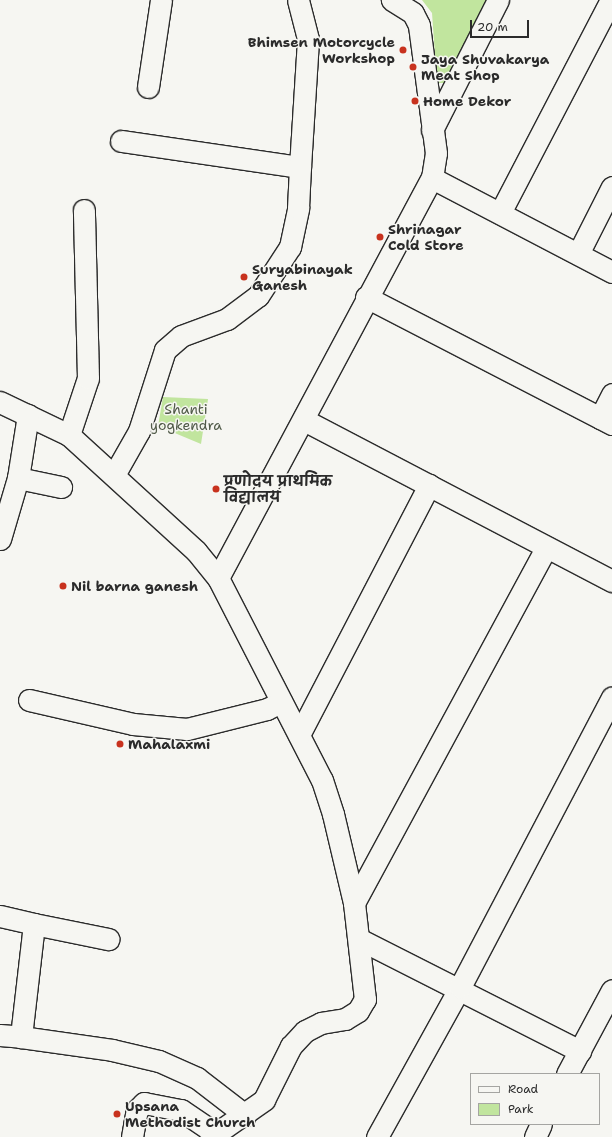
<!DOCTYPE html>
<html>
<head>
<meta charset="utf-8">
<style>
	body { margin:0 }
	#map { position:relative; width:612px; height:1137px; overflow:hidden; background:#f6f6f2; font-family:"Shantell Sans","Playpen Sans Deva",sans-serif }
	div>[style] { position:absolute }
	.green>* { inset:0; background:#c1e59e }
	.roads { filter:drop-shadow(1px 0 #2b2b2b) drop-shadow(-1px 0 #2b2b2b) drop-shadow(0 1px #2b2b2b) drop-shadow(0 -1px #2b2b2b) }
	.minor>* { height:21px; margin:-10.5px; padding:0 10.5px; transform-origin:10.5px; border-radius:10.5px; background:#f6f6f2 }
	.dots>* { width:11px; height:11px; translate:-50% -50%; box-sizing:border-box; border:2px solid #f6f6f2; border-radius:50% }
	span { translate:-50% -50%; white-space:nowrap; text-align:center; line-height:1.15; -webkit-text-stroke:3px #f6f6f2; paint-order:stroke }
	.poi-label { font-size:14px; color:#2b2b2b; font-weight:700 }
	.right { translate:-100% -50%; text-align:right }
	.left { translate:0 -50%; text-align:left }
	.park-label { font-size:14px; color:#505a48 }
	.legend { position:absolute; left:470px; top:1073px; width:130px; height:52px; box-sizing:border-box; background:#f6f6f2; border:1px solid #a5a5a2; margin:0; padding:5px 7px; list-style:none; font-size:12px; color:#2b2b2b }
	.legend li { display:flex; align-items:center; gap:8px; height:20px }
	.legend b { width:20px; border:1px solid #a5a5a2 }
	.scale { position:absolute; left:470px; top:20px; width:59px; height:18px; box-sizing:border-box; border:2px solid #2b2b2b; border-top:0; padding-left:5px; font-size:12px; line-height:14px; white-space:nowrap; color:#2b2b2b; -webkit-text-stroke:3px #f6f6f2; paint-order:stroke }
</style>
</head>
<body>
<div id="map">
	<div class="green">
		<i style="clip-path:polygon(422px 0,489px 0,447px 83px,437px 83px,432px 13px)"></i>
		<i style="clip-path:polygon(163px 397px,208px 399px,201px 444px,158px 426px)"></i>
	</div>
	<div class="roads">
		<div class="minor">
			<i style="left:148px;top:87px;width:88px;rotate:-81.5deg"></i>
			<i style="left:432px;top:130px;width:146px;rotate:-63.1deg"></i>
			<i style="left:121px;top:141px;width:181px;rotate:8.3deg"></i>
			<i style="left:300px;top:167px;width:128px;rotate:-86.4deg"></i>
			<i style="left:308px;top:39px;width:40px;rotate:-104.4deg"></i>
			<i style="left:432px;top:178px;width:203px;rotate:27.6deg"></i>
			<i style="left:500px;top:213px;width:240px;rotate:-62.5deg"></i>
			<i style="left:578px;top:254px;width:75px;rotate:-63.1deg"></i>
			<i style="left:366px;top:297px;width:277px;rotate:27.3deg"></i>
			<i style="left:0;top:402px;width:76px;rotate:25.6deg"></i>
			<i style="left:69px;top:435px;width:172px;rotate:42.4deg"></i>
			<i style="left:196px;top:551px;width:35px;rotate:51deg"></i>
			<i style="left:218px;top:578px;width:227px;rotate:62.8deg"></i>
			<i style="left:322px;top:780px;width:36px;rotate:72deg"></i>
			<i style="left:333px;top:814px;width:91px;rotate:76.7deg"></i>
			<i style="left:354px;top:903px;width:97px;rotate:83.5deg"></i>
			<i style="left:365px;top:999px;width:14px;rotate:120deg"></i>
			<i style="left:358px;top:1011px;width:15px;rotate:148deg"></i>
			<i style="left:345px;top:1019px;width:24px;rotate:171deg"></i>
			<i style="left:321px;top:1023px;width:18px;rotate:153deg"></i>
			<i style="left:305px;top:1031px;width:21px;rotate:133deg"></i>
			<i style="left:291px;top:1046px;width:60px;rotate:116.6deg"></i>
			<i style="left:264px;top:1100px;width:65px;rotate:145.1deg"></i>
			<i style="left:600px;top:418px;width:27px;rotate:-63deg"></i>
			<i style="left:304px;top:420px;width:348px;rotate:27.6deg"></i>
			<i style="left:69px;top:435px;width:60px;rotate:-71.6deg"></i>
			<i style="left:88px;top:378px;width:168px;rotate:-91.4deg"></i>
			<i style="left:114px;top:475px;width:51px;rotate:-60.4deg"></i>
			<i style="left:139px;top:431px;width:85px;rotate:-72.2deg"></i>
			<i style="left:165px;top:350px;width:21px;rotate:-41deg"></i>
			<i style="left:181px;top:336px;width:49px;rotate:-20.3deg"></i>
			<i style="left:227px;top:319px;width:39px;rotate:-37deg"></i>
			<i style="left:258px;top:296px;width:59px;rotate:-56.9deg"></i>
			<i style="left:290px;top:247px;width:40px;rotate:-78deg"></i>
			<i style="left:298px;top:208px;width:41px;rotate:-87.2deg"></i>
			<i style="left:18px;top:478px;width:44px;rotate:11.8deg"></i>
			<i style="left:0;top:539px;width:64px;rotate:-73.6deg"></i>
			<i style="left:18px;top:478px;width:64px;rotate:-81deg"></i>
			<i style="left:218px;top:578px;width:454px;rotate:-61.9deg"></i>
			<i style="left:432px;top:178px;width:25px;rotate:-81deg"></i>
			<i style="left:436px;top:153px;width:129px;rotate:-97.6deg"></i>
			<i style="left:419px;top:25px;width:13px;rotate:-117deg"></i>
			<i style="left:413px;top:13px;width:25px;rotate:-148deg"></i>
			<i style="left:29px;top:700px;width:107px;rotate:13deg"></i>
			<i style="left:133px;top:724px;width:54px;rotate:5.3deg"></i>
			<i style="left:187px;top:729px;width:82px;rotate:-14deg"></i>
			<i style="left:267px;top:709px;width:16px;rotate:-27deg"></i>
			<i style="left:299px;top:735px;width:282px;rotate:-62.5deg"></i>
			<i style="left:354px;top:903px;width:404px;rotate:-61.6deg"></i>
			<i style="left:0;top:916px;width:35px;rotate:13deg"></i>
			<i style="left:34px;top:924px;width:114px;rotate:96.6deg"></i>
			<i style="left:21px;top:1037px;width:92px;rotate:8.1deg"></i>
			<i style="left:112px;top:1050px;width:48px;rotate:13.2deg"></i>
			<i style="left:159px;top:1061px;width:42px;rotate:24.1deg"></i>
			<i style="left:197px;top:1078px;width:61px;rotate:37.6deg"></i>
			<i style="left:34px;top:924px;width:76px;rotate:11.5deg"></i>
			<i style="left:359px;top:939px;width:248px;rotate:26.9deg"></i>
			<i style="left:0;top:1035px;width:21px;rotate:5deg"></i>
			<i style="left:567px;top:1074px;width:95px;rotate:-61.8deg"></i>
			<i style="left:132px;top:1137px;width:27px;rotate:-80deg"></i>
			<i style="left:137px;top:1110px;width:10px;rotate:-45deg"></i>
			<i style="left:144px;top:1103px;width:38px;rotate:11deg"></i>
			<i style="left:181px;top:1110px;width:41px;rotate:34.1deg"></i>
			<i style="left:377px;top:1137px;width:171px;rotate:-61deg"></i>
			<i style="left:460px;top:987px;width:327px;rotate:-62.3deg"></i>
			<i style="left:535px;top:1137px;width:14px;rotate:-65deg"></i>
		</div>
	</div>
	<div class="dots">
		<i style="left:403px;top:50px;background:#c8321e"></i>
		<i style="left:413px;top:67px;background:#c8321e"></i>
		<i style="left:415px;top:101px;background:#c8321e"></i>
		<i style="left:380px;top:237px;background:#c8321e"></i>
		<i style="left:244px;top:277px;background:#c8321e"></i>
		<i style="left:216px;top:489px;background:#c8321e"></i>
		<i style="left:63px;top:586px;background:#c8321e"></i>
		<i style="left:120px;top:744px;background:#c8321e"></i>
		<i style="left:117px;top:1114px;background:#c8321e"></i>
	</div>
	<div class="poi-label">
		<span class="right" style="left:395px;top:50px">Bhimsen Motorcycle<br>Workshop</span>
		<span class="left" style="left:421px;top:67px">Jaya Shuvakarya<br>Meat Shop</span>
		<span class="left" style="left:423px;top:101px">Home Dekor</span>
		<span class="left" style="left:388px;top:237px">Shrinagar<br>Cold Store</span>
		<span class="left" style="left:252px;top:277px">Suryabinayak<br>Ganesh</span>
		<span class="left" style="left:224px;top:489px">प्रणोदय प्राथमिक<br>विद्यालय</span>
		<span class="left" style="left:71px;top:586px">Nil barna ganesh</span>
		<span class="left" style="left:128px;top:744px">Mahalaxmi</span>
		<span class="left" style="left:125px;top:1114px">Upsana<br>Methodist Church</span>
	</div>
	<div class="park-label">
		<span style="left:186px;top:417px">Shanti<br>yogkendra</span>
	</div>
	<ul class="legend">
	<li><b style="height:5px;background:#f6f6f2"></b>Road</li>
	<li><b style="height:11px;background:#c1e59e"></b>Park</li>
	</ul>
	<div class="scale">20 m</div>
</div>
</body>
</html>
